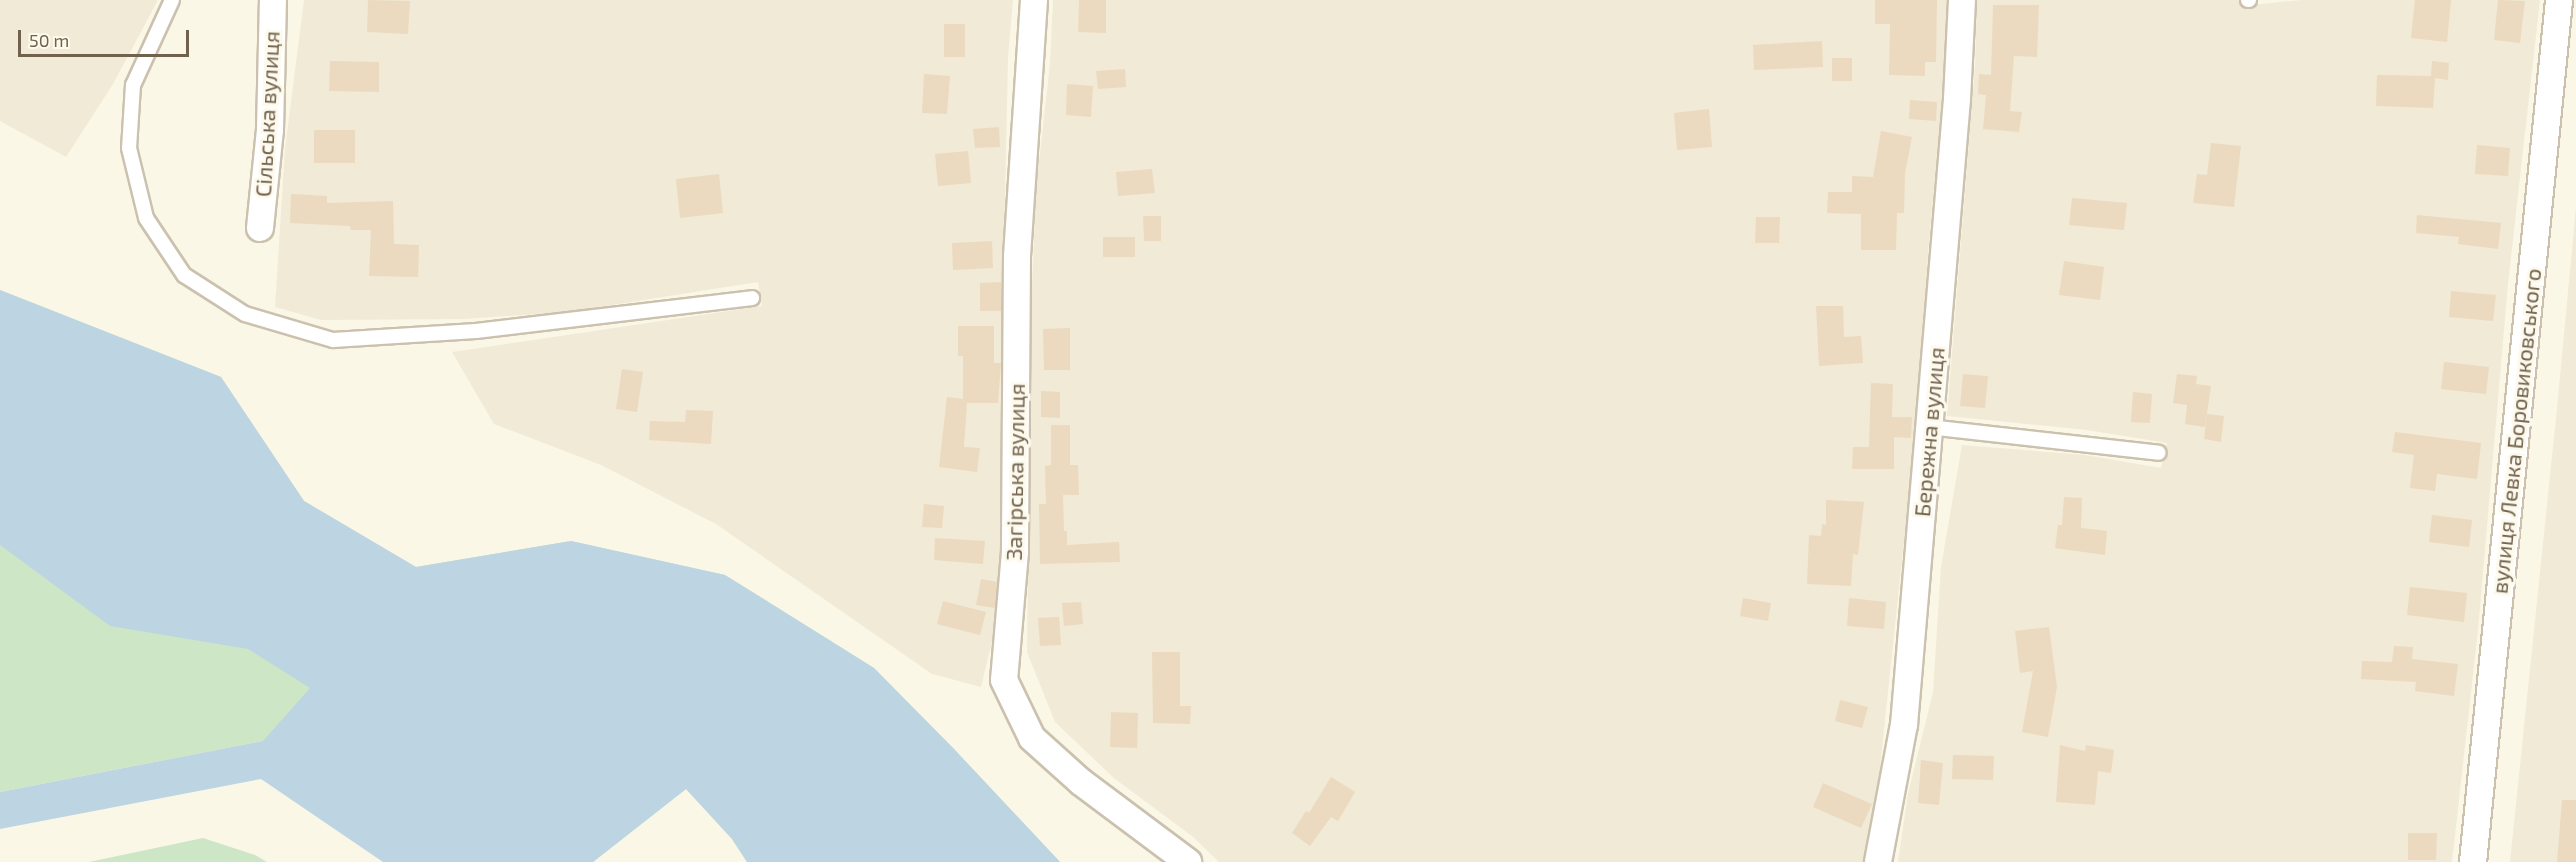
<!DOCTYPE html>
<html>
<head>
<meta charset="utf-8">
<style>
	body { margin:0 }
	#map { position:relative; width:2576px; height:862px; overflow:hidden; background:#faf7e7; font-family:"Exo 2",sans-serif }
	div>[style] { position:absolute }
	.residential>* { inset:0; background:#f1ead6 }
	.green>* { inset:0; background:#cde6c6 }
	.water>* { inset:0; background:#bdd4e2 }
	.building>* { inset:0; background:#ebdabf }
	.roads { filter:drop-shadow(2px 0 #cbc1ae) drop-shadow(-2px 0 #cbc1ae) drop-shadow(0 2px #cbc1ae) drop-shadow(0 -2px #cbc1ae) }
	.service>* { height:14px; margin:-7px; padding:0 7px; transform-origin:7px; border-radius:7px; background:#fff }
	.minor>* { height:26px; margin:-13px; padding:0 13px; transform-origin:13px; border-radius:13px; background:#fff }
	span { translate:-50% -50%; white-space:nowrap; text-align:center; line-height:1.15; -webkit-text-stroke:6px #fdfaed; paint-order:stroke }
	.street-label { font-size:22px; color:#71624e }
	.scale { position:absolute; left:18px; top:30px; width:171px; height:27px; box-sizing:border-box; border:3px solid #71624e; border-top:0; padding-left:8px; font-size:18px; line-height:21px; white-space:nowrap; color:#71624e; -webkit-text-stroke:4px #fdfaed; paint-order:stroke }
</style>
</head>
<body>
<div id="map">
	<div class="residential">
		<i style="clip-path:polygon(0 0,158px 0,113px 84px,66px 157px,0 121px)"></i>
		<i style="clip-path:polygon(304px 0,1013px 0,1008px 57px,1004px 242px,1006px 583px,981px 687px,932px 674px,716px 524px,601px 465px,494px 424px,452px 352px,762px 306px,758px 282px,567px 312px,464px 319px,321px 320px,275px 307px,285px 149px)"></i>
		<i style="clip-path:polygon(1053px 0,1951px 0,1928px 253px,1922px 371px,1870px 862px,1219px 862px,1192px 836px,1115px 779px,1055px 722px,1027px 652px,1031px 312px,1036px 189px,1050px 64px)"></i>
		<i style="clip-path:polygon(1977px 0,2240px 0,2240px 6px,2302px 0,2540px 0,2508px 284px,2478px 630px,2452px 862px,1898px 862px,1908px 794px,1933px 692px,1941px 567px,1962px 445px,2085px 455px,2161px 468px,2167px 443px,2087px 430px,1947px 416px,1975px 66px)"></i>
		<i style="clip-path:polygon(2576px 207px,2576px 862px,2510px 862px,2557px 408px)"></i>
	</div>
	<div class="green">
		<i style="clip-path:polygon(0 290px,221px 377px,304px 501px,416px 567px,571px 541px,725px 575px,874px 668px,954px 749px,1060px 862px,747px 862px,732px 839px,686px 789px,593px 862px,263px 741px,0 792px)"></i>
		<i style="clip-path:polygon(203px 838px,255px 855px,267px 862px,89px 862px)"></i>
	</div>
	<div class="water">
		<i style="clip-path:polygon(0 290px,221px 377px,304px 501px,416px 567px,571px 541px,725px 575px,874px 668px,954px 749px,1060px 862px,747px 862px,732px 839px,686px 789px,593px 862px,383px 862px,261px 779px,0 829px,0 792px,263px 741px,310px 688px,248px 649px,110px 626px,0 545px)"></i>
	</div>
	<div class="building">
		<i style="clip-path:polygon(368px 0,410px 1px,408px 34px,367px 32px)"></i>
		<i style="clip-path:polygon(1079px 0,1106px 0,1106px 33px,1078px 32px)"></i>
		<i style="clip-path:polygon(1875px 0,1937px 0,1936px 62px,1925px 62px,1925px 76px,1889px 75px,1890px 24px,1875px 24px)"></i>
		<i style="clip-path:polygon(2415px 0,2451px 0,2447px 42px,2411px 38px)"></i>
		<i style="clip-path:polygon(2498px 0,2525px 1px,2520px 43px,2494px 40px)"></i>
		<i style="clip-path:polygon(1993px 5px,2039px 5px,2037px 57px,2014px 56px,2010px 111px,2022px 112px,2019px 132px,1983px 129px,1986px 95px,1978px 94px,1979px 74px,1991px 75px)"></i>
		<i style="clip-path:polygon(944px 24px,965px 24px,965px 57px,944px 57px)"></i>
		<i style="clip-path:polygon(1822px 41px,1823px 67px,1754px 70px,1753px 45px)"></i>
		<i style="clip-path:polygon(1832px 58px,1852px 58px,1852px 81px,1832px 81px)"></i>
		<i style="clip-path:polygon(330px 61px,379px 62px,379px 92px,329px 91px)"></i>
		<i style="clip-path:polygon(2432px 61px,2449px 63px,2448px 80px,2435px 78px,2433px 108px,2376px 106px,2377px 75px,2431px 76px)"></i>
		<i style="clip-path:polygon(1125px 69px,1126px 87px,1098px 89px,1096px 71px)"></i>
		<i style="clip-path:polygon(924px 74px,950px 76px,947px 114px,922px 113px)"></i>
		<i style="clip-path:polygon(1067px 84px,1093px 86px,1091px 117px,1066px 115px)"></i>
		<i style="clip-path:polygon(1910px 100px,1937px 102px,1936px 121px,1909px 119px)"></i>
		<i style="clip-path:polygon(1709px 109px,1712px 147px,1677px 150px,1674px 113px)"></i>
		<i style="clip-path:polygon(999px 127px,1000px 147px,975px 148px,973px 129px)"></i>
		<i style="clip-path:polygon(314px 130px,355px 130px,355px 163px,314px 163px)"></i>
		<i style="clip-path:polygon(1881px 131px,1912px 137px,1905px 173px,1904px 213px,1897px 213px,1896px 250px,1861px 250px,1861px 214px,1827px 213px,1828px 192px,1852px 192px,1852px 176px,1873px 177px)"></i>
		<i style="clip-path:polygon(2211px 143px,2241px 146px,2234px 207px,2193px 203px,2197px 174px,2207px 175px)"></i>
		<i style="clip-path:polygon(2477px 145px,2510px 148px,2508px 176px,2475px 174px)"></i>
		<i style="clip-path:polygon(968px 151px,971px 183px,938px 186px,935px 154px)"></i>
		<i style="clip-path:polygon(1152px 169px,1155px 193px,1118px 196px,1116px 172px)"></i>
		<i style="clip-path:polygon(719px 174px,723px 213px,680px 218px,676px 179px)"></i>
		<i style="clip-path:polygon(291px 194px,327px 196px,327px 203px,393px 201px,394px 244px,419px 245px,418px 277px,369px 276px,371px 230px,351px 230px,350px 226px,290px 223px)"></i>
		<i style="clip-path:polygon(2072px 198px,2127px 203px,2124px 230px,2069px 225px)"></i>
		<i style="clip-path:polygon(2417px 215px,2501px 223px,2498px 249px,2458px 244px,2459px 237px,2416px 233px)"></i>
		<i style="clip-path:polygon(1143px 216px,1161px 216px,1161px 241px,1144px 241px)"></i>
		<i style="clip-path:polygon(1756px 217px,1780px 217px,1779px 243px,1755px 243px)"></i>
		<i style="clip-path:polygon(1103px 237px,1135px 237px,1135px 257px,1103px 257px)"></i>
		<i style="clip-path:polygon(992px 241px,993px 268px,953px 270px,952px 243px)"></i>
		<i style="clip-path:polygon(2064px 261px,2104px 267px,2100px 300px,2059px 295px)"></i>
		<i style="clip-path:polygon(1001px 282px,1002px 311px,980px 311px,980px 283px)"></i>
		<i style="clip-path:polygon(2451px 291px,2496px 295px,2493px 321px,2449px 317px)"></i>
		<i style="clip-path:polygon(1816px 306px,1843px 306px,1844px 337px,1861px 336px,1863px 363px,1819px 366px)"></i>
		<i style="clip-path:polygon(958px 326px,994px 326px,994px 363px,1001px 363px,998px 403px,967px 403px,964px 447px,980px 448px,977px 472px,939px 467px,947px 397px,963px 399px,963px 356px,958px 356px)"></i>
		<i style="clip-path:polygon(1070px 328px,1070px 370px,1044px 370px,1043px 329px)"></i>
		<i style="clip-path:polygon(2444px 362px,2489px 367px,2486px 394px,2441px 389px)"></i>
		<i style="clip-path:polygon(622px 369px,643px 372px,637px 412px,616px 409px)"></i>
		<i style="clip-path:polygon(1963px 374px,1988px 376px,1985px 408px,1960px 406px)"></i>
		<i style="clip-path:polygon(2177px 374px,2197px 376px,2196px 384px,2211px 386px,2205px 427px,2185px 424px,2187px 405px,2173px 403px)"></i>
		<i style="clip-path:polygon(1871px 383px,1893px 384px,1892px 417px,1912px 417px,1911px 438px,1894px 437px,1894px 469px,1852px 469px,1853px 447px,1869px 447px)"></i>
		<i style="clip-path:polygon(1041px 391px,1060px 392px,1060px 418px,1041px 417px)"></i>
		<i style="clip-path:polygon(2133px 392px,2152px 394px,2150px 423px,2131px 422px)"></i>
		<i style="clip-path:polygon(686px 410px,713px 411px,711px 444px,649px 440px,650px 421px,685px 422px)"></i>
		<i style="clip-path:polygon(2207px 414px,2224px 416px,2221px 442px,2204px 439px)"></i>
		<i style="clip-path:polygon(1051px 425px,1070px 425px,1070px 465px,1078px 465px,1079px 495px,1063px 495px,1064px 531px,1067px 531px,1067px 545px,1119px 542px,1120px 562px,1040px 564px,1039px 504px,1046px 504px,1045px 466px,1051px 465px)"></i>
		<i style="clip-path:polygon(2395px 432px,2481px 443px,2477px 479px,2437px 474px,2435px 491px,2410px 488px,2414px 455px,2392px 452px)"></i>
		<i style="clip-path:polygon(2064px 497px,2082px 498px,2081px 528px,2107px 531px,2105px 555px,2055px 548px,2058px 525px,2062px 525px)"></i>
		<i style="clip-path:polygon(1826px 500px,1864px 502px,1858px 555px,1853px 554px,1851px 586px,1807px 584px,1809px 535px,1821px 536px,1822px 524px,1826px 525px)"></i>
		<i style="clip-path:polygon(924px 504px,944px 506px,942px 528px,922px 527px)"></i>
		<i style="clip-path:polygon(2432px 515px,2472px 520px,2469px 547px,2429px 542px)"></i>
		<i style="clip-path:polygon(935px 538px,985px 541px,983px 564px,934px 560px)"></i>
		<i style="clip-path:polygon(981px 579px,997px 582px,995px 608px,976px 605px)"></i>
		<i style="clip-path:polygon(2410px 587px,2467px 593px,2464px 622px,2407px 615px)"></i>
		<i style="clip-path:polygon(1743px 598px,1771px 603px,1768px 621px,1740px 616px)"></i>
		<i style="clip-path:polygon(1849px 598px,1886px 602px,1884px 629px,1847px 626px)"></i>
		<i style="clip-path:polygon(943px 601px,986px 612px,980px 635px,937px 624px)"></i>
		<i style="clip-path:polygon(1081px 602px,1083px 624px,1064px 626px,1062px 603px)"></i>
		<i style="clip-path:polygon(1059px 617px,1061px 645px,1040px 646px,1038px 618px)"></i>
		<i style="clip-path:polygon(2049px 627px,2057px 687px,2048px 737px,2022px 732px,2033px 671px,2020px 673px,2015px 631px)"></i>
		<i style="clip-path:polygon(2394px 646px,2413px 647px,2412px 659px,2458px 664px,2454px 696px,2415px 691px,2416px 682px,2361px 679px,2362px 661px,2392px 662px)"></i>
		<i style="clip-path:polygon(1152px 652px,1180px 652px,1180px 706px,1191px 706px,1190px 724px,1153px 723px)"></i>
		<i style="clip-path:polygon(1840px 700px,1868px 707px,1862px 728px,1835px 721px)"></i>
		<i style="clip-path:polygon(1111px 712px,1138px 713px,1137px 748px,1110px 747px)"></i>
		<i style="clip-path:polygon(2060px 745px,2085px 751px,2086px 745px,2114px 750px,2111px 773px,2098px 771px,2095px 805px,2056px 802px)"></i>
		<i style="clip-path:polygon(1953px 755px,1994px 756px,1993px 780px,1952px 779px)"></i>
		<i style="clip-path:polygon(1921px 760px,1943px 763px,1939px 805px,1918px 803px)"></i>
		<i style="clip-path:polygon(1331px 777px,1355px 792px,1338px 821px,1331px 817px,1310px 846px,1292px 833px,1306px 811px,1309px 813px)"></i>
		<i style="clip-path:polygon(1823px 783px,1872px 804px,1861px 828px,1813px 807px)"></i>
		<i style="clip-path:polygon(2562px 800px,2576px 800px,2576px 862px,2557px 862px)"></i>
		<i style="clip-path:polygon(2408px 833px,2437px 833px,2436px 860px,2408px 860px)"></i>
	</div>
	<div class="roads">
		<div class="service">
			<i style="left:172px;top:0;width:94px;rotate:114.6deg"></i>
			<i style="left:133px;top:85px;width:63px;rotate:93.6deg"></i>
			<i style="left:129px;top:148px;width:72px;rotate:76.3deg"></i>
			<i style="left:146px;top:218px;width:69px;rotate:56.3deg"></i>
			<i style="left:184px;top:275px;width:72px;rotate:32.6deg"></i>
			<i style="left:245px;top:314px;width:92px;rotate:16.5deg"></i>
			<i style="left:333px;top:340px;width:143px;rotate:-3.6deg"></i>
			<i style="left:476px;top:331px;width:278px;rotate:-6.8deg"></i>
			<i style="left:2248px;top:0;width:1px"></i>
			<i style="left:1929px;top:427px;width:231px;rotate:6.4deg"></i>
		</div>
		<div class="minor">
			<i style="left:1034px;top:0;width:257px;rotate:93.8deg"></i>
			<i style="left:1017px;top:256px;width:296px;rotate:90.4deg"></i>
			<i style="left:1015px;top:552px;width:128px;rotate:94.9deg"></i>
			<i style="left:1004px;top:680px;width:64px;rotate:64.2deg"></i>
			<i style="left:1032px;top:738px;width:66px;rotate:41.9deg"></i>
			<i style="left:1081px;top:782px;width:134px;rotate:36.8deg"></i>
			<i style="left:260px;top:228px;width:99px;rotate:-84.2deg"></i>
			<i style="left:270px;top:130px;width:130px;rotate:-88.7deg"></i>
			<i style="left:1878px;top:862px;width:139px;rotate:-79.3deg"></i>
			<i style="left:1904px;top:725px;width:628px;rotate:-85.16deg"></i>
			<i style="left:1957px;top:99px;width:99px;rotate:-87.1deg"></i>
			<i style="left:2473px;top:862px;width:866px;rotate:-84.3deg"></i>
		</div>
	</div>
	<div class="street-label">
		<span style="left:267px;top:114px;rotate:-87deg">Сільська вулиця</span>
		<span style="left:2516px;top:431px;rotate:-84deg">вулиця Левка Боровиковського</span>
		<span style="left:1929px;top:432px;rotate:-85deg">Бережна вулиця</span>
		<span style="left:1015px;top:472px;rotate:-89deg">Загірська вулиця</span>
	</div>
	<div class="scale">50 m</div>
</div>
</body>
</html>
